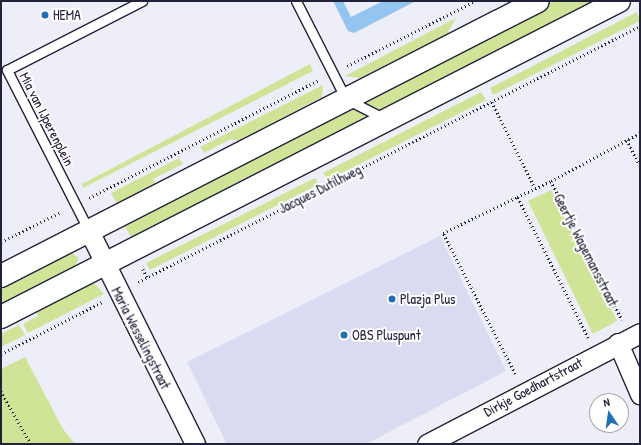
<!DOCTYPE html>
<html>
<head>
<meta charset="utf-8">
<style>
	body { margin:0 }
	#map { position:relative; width:641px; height:445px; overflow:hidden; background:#eeeef8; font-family:"Patrick Hand",sans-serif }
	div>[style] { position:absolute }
	.built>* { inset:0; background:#dadaf0 }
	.green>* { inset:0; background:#d0e498 }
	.water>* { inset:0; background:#94c5f0 }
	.path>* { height:2.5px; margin-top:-1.25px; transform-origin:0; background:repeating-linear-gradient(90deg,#22223b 0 1px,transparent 0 4px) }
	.roads { filter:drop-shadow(1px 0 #22223b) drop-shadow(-1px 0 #22223b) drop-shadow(0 1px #22223b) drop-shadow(0 -1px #22223b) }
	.lane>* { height:9px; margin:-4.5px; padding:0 4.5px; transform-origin:4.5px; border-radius:4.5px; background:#fff }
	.street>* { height:19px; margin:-9.5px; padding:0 9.5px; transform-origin:9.5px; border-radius:9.5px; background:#fff }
	.secondary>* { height:22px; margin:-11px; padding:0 11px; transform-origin:11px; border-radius:11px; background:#fff }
	.dots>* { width:11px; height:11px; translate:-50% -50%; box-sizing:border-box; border:2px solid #fff; border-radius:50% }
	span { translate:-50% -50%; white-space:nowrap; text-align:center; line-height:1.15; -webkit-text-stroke:4px #fff; paint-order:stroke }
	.poi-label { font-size:14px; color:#22223b }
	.left { translate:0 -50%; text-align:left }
	.street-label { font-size:14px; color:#22223b }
	.frame { position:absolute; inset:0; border:2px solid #22223b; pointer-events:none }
	.north { position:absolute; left:589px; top:393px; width:40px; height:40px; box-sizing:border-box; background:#fff; border:1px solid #a7a7b1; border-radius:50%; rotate:347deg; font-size:11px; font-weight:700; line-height:16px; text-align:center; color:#22223b }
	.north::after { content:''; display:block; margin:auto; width:14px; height:18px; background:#1f6fb2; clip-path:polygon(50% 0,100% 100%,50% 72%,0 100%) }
</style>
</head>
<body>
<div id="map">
	<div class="built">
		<i style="clip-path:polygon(440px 236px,506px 371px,366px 444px,227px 444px,187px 362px)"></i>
	</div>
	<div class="green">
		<i style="clip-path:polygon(554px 1px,599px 1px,132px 239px,123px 223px)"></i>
		<i style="clip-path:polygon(637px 12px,640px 21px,493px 95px,490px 88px)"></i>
		<i style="clip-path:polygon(456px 18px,447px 34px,360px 78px,345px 76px)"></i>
		<i style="clip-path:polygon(310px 64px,313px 71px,83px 188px,82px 184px)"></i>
		<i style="clip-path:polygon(323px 85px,322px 97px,238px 141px,231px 139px,204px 153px,200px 147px)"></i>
		<i style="clip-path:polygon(481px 92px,486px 100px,328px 180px,323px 173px)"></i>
		<i style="clip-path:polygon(179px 158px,183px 164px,153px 179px,157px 186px,118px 206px,111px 193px)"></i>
		<i style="clip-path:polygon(315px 178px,319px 184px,150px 270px,146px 263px)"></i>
		<i style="clip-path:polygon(551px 190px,617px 321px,593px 334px,528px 201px)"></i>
		<i style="clip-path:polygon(71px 252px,79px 258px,74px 268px,1px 305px,1px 284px)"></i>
		<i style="clip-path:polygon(93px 282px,104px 294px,28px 333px,23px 324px,38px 316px,34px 308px)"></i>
		<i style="clip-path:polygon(19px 325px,25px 335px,1px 347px,1px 334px)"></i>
		<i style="clip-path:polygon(25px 357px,63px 429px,75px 444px,1px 444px,1px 369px)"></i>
	</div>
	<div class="water">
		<i style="clip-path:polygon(333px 1px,343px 1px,351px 17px,383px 1px,416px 1px,354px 33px,348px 31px)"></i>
	</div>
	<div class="path">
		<i style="left:347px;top:66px;width:144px;rotate:-26.9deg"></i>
		<i style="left:492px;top:102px;width:96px;rotate:63.4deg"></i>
		<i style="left:627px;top:140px;width:28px;rotate:63deg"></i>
		<i style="left:551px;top:181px;width:101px;rotate:-28.3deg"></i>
		<i style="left:89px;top:198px;width:259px;rotate:-27.2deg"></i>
		<i style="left:1px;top:242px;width:67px;rotate:-26.6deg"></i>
		<i style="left:143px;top:269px;width:9px;rotate:63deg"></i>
		<i style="left:138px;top:282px;width:564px;rotate:-27.02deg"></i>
		<i style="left:588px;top:338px;width:158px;rotate:-116.7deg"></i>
		<i style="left:517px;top:197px;width:38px;rotate:-25deg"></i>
		<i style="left:551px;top:181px;width:156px;rotate:62.9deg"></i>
		<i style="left:1px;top:354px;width:114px;rotate:-27.2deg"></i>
		<i style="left:515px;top:374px;width:158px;rotate:-117.1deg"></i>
		<i style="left:443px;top:233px;width:82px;rotate:-25.9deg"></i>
		<i style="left:1px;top:391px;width:61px;rotate:60.5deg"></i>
	</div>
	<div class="roads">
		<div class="lane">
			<i style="left:296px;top:1px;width:110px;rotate:63deg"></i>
			<i style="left:346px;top:99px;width:44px;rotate:27.1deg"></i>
			<i style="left:89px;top:231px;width:181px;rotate:-117deg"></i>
			<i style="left:7px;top:70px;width:152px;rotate:-27.1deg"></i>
		</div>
		<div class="street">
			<i style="left:89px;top:231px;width:238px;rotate:63.5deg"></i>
			<i style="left:618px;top:343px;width:56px;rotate:66.7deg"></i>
			<i style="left:427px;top:444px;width:240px;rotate:-27.5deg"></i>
		</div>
		<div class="secondary">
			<i style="left:1px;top:276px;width:603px;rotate:-27.12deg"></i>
			<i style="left:1px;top:317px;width:694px;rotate:-27.08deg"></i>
		</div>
	</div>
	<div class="dots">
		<i style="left:45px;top:15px;background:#1f6fb2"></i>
		<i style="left:392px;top:299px;background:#1f6fb2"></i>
		<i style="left:344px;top:335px;background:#1f6fb2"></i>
	</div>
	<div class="poi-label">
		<span class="left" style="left:53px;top:15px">HEMA</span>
		<span class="left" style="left:400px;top:299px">Plazja Plus</span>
		<span class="left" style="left:352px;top:335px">OBS Pluspunt</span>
	</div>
	<div class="street-label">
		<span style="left:47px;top:119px;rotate:63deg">Mia van IJperenplein</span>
		<span style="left:320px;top:189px;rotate:-27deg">Jacques Dutilhweg</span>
		<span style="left:586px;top:250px;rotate:63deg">Geertje Wagemansstraat</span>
		<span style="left:141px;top:338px;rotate:63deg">Maria Wesselingstraat</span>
		<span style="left:533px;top:387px;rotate:-28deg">Dirkje Goedhartstraat</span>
	</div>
	<div class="frame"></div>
	<div class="north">N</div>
</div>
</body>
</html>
